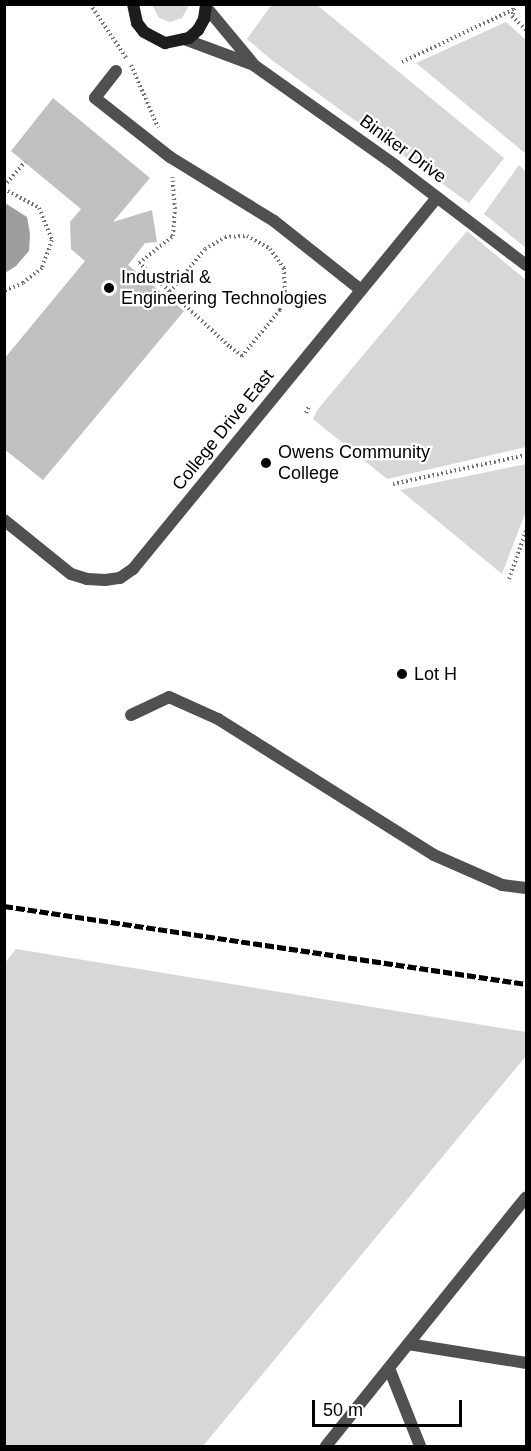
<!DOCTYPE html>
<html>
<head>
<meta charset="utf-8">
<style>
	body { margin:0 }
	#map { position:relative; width:531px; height:1451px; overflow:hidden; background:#fff; font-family:Arial,sans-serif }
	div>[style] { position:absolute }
	.green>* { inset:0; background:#d7d7d7 }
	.water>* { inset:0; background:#9e9e9e }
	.building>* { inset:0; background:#c0c0c0 }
	.path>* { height:4px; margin-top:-2px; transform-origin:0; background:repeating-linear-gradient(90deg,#727272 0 1.5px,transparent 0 4.5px) }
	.lane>* { height:12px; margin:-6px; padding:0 6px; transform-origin:6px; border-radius:6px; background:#505050 }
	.street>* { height:12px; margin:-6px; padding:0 6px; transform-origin:6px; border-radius:6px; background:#505050 }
	.secondary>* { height:12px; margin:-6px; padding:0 6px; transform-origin:6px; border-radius:6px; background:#1d1d1d }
	.rail>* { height:4.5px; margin-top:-2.25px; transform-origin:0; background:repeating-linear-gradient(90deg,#000 0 9px,transparent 0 12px) }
	.dots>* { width:16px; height:16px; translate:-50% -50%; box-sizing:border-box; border:3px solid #fff; border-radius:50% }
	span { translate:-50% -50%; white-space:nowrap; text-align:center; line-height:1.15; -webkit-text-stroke:4.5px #fff; paint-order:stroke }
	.street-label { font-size:18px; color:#000 }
	.poi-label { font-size:18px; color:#000 }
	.left { translate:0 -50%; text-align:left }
	.frame { position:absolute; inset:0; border:6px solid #000; pointer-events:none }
	.scale { position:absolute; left:312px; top:1400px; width:150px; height:27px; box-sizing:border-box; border:3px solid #000; border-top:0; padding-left:8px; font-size:18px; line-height:21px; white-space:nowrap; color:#000; -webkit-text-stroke:4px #fff; paint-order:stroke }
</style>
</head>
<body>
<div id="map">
	<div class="green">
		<i style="clip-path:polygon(272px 4px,317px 5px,504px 158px,469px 203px,273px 61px,247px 39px)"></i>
		<i style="clip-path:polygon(152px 5px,188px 5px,188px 7px,182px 18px,170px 22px,159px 18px)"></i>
		<i style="clip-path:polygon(506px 22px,526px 40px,526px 154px,416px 63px)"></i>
		<i style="clip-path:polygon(519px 165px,526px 172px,526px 248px,484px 214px)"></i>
		<i style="clip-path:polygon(467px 231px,526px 280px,526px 447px,387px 479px,313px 419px,318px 409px)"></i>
		<i style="clip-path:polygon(526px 464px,526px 511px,502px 574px,400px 490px)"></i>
		<i style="clip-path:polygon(16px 949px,526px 1032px,526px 1056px,203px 1446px,5px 1446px,4px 964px)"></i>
	</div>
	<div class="water">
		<i style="clip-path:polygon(5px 203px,27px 217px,30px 234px,29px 251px,16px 266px,5px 273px)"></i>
	</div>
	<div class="building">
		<i style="clip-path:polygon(53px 98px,150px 178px,113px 222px,152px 210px,157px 242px,145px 243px,128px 265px,184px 311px,43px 480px,4px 449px,4px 359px,85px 261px,71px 249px,70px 222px,81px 209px,11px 151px)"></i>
	</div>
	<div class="path">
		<i style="left:90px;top:4px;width:66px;rotate:56.1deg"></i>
		<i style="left:516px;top:4px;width:13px;rotate:108deg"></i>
		<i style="left:512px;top:16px;width:20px;rotate:45deg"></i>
		<i style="left:402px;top:62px;width:124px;rotate:-25.3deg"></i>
		<i style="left:131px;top:65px;width:68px;rotate:66.5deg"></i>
		<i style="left:4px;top:186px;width:32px;rotate:-49deg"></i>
		<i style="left:4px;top:189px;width:40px;rotate:28deg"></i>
		<i style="left:39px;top:208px;width:35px;rotate:68deg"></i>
		<i style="left:52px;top:240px;width:30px;rotate:110deg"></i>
		<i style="left:42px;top:268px;width:24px;rotate:142deg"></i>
		<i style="left:23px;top:283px;width:21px;rotate:157deg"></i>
		<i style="left:170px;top:292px;width:55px;rotate:-50.9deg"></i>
		<i style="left:205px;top:249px;width:23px;rotate:-31deg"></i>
		<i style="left:225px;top:237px;width:22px;rotate:-3deg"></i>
		<i style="left:247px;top:236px;width:26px;rotate:29deg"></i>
		<i style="left:270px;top:249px;width:24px;rotate:54deg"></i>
		<i style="left:284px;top:268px;width:23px;rotate:88deg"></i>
		<i style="left:285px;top:291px;width:20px;rotate:105deg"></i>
		<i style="left:280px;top:310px;width:60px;rotate:129.6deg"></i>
		<i style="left:242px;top:356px;width:16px;rotate:-142deg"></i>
		<i style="left:229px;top:346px;width:122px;rotate:-137.3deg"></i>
		<i style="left:139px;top:263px;width:43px;rotate:-38.5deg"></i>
		<i style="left:173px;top:236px;width:27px;rotate:-86deg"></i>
		<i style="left:175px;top:209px;width:32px;rotate:-95deg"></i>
		<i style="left:306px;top:413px;width:8px;rotate:-67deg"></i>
		<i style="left:393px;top:484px;width:136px;rotate:-12.3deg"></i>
		<i style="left:509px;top:579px;width:51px;rotate:-70.5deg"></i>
	</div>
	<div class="lane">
		<i style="left:116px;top:71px;width:34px;rotate:128deg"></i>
		<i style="left:95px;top:98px;width:95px;rotate:38.2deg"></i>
		<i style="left:170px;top:157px;width:122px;rotate:31.6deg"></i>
		<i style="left:274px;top:221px;width:111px;rotate:38.4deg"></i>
		<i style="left:131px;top:715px;width:42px;rotate:-25.3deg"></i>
		<i style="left:169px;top:697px;width:54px;rotate:24.2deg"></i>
		<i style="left:218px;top:719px;width:255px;rotate:32.2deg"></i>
		<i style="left:434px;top:855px;width:74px;rotate:23.8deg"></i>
		<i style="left:502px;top:885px;width:24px;rotate:7deg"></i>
		<i style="left:408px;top:1344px;width:120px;rotate:9.1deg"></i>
		<i style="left:389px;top:1368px;width:84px;rotate:68.3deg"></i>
		<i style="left:326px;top:1446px;width:319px;rotate:-51.2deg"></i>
	</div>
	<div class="street">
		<i style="left:206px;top:7px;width:77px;rotate:50.3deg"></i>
		<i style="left:255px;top:66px;width:173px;rotate:35.3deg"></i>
		<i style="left:396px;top:166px;width:163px;rotate:37.3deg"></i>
		<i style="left:184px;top:39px;width:72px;rotate:20.5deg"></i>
		<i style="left:4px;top:520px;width:86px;rotate:38.9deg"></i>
		<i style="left:71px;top:574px;width:17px;rotate:17deg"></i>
		<i style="left:87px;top:579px;width:18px;rotate:3deg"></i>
		<i style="left:105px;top:580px;width:15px;rotate:-8deg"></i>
		<i style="left:120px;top:578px;width:16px;rotate:-35deg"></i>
		<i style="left:133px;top:569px;width:480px;rotate:-50.7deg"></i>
	</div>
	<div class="secondary">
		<i style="left:133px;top:4px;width:19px;rotate:78deg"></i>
		<i style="left:137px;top:23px;width:11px;rotate:52deg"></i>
		<i style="left:144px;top:32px;width:24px;rotate:28deg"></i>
		<i style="left:165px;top:43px;width:25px;rotate:-12deg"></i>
		<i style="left:189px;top:38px;width:12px;rotate:-42deg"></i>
		<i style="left:198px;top:30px;width:13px;rotate:-61deg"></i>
		<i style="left:204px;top:19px;width:15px;rotate:-82deg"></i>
	</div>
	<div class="rail">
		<i style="left:4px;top:906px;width:528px;rotate:8.5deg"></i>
	</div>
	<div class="dots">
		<i style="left:109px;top:288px;background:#000"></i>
		<i style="left:266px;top:463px;background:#000"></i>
		<i style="left:402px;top:674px;background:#000"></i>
	</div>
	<div class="street-label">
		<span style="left:403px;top:149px;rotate:36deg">Biniker Drive</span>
		<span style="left:223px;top:430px;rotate:-51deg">College Drive East</span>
	</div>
	<div class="poi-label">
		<span class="left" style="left:121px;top:288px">Industrial &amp;<br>Engineering Technologies</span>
		<span class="left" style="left:278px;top:463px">Owens Community<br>College</span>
		<span class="left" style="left:414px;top:674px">Lot H</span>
	</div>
	<div class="frame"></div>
	<div class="scale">50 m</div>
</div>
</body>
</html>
